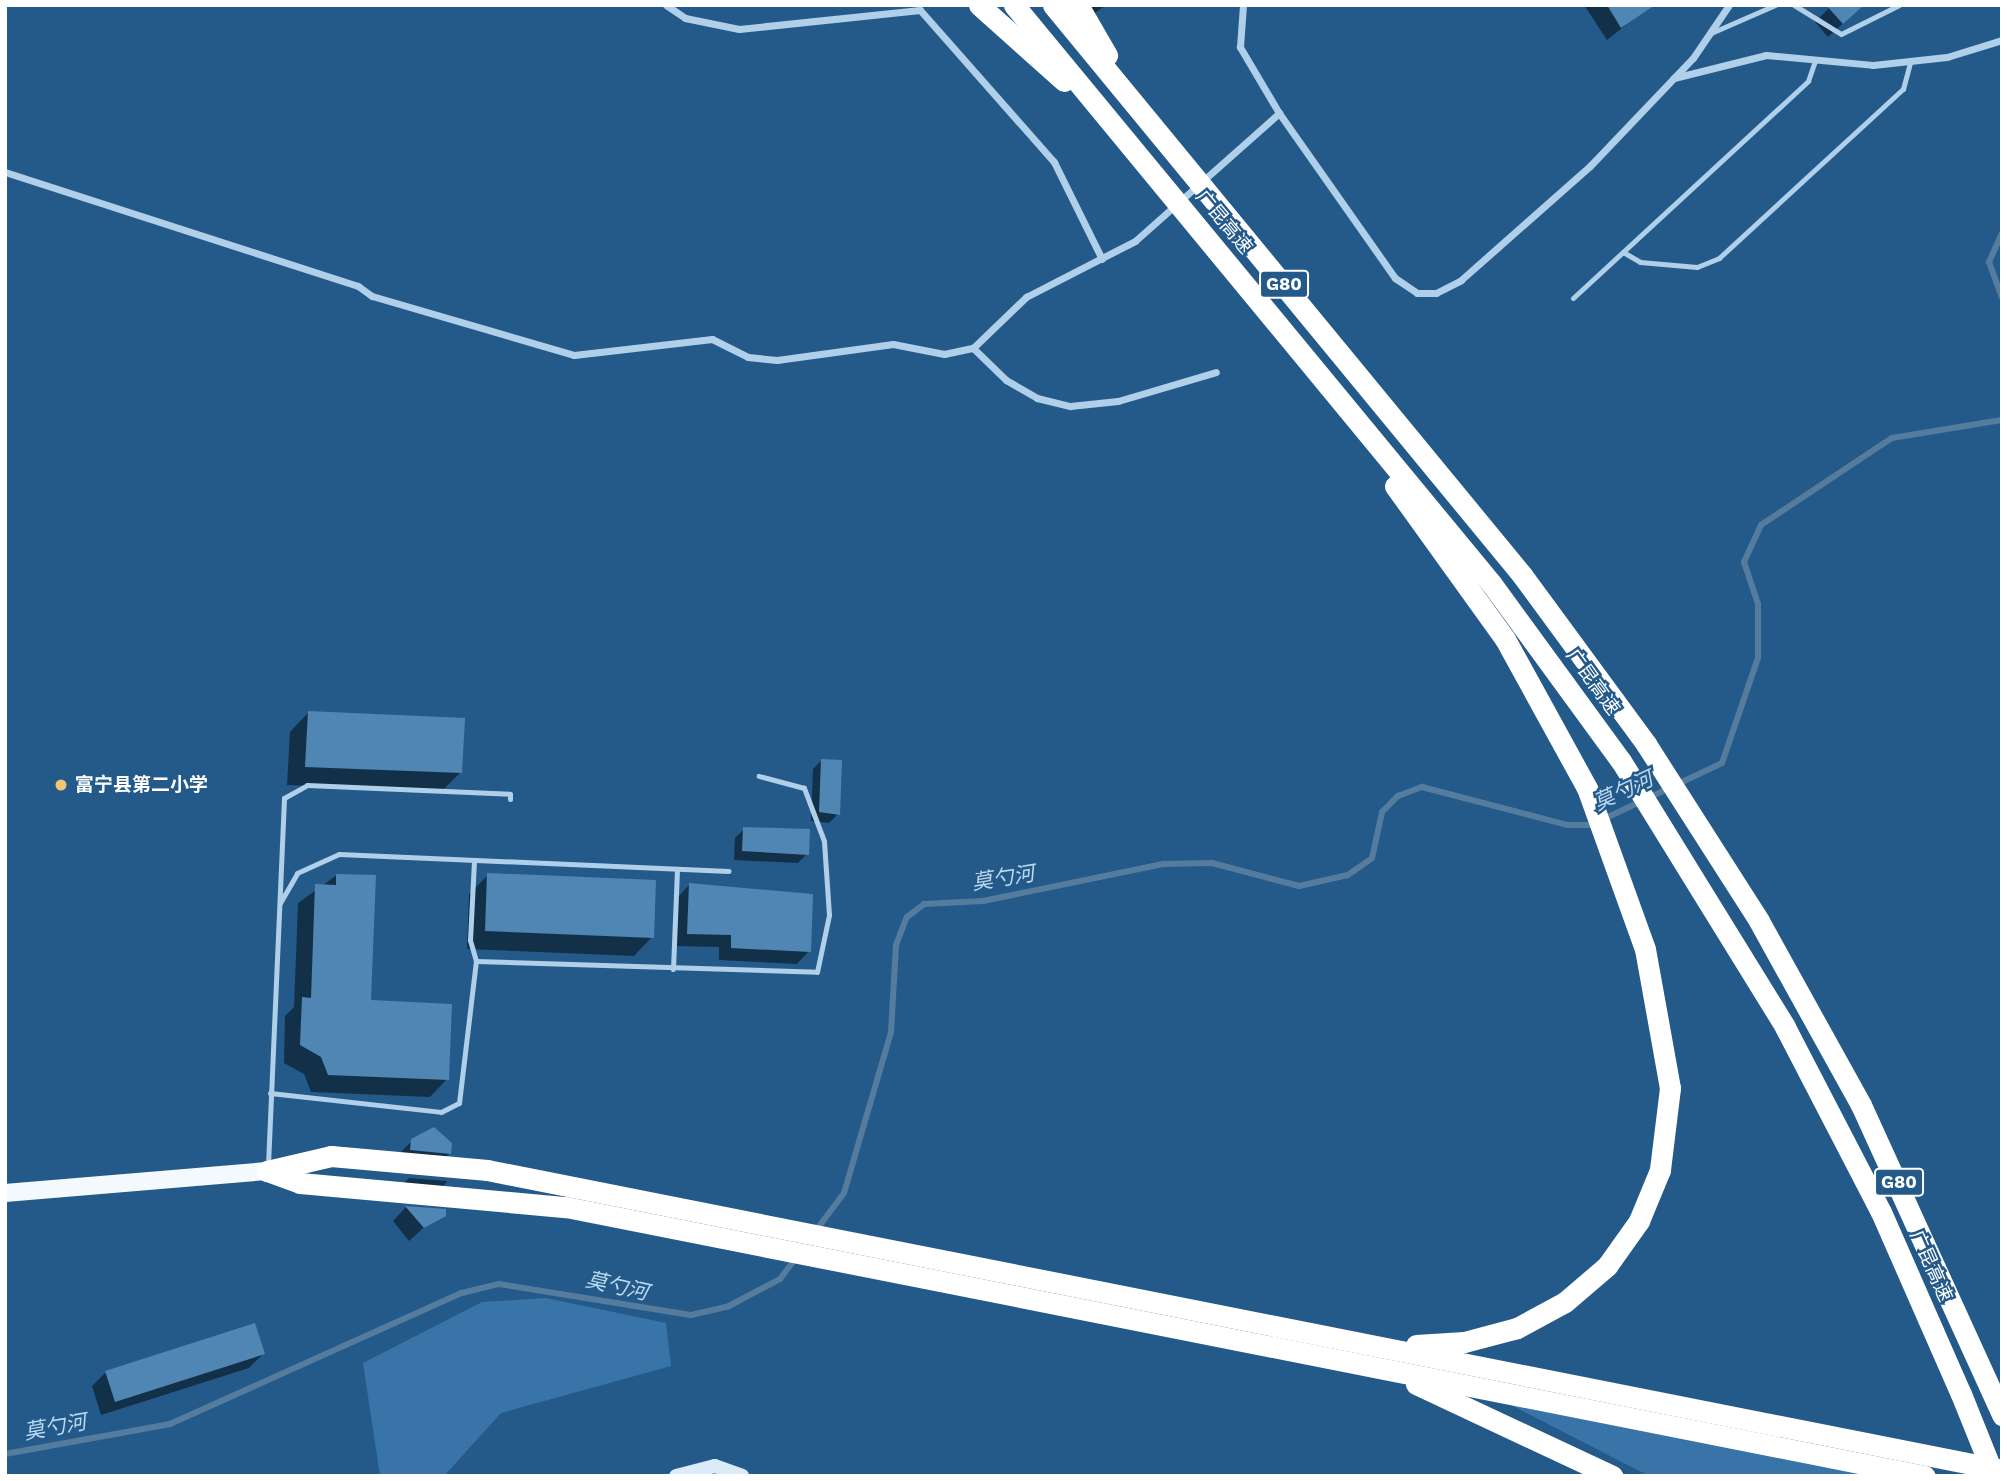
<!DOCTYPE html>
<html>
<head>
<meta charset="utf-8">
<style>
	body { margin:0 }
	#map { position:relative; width:2007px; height:1481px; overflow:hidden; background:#245a8a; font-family:"Work Sans","Noto Sans SC",sans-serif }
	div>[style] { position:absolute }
	.green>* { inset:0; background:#3874a7 }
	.shadow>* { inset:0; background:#0007 }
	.stream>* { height:6px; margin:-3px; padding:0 3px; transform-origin:3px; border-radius:3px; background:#567c9d }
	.building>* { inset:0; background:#5086b3 }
	.lane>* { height:5px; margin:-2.5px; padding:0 2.5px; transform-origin:2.5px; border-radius:2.5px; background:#b0d0ea }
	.street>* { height:7px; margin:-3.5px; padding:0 3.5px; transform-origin:3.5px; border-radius:3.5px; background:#b0d0ea }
	.secondary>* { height:14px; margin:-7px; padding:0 7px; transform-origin:7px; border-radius:7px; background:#dbebf8 }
	.primary>* { height:18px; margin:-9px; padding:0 9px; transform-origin:9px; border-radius:9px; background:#f4f9fe }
	.highway>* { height:21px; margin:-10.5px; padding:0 10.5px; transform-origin:10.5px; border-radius:10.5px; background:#fff }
	.highway-bridge>* { height:21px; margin:-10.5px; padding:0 10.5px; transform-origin:10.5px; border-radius:10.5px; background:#fff }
	.dots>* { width:19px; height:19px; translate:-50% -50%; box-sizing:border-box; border:4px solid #245a8a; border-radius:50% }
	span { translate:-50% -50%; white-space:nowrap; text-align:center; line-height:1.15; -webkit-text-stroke:5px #245a8a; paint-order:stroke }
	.shield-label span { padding:2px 5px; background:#245a8a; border:2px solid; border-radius:5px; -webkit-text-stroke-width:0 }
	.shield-label { font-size:18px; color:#fff; font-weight:700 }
	.street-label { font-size:19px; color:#fff }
	.poi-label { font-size:19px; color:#fff; font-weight:700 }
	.left { translate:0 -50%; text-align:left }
	.water-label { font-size:21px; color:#bcdaf1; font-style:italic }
	.frame { position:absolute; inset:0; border:7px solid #fff; pointer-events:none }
</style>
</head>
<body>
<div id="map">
	<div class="green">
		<i style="clip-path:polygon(546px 1298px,666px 1323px,671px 1366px,501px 1413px,444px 1476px,380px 1476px,363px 1363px,482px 1302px)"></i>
		<i style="clip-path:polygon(1505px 1402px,1889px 1476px,1649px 1476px)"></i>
	</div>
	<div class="shadow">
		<i style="clip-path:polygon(1082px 5px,1106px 5px,1088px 18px)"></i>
		<i style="clip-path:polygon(1584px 5px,1636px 5px,1641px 13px,1607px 40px)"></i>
		<i style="clip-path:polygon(1832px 5px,1863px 5px,1828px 37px,1815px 22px)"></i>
		<i style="clip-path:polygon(308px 713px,461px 772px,442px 791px,287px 785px,290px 732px)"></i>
		<i style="clip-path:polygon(822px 760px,838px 814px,829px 823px,811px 821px,813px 769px)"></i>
		<i style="clip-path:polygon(744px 829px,807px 854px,798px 863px,734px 860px,735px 838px)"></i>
		<i style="clip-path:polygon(337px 875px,369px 1002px,447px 1079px,430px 1097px,311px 1092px,304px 1074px,284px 1063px,285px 1016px,294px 1007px,298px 903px)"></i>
		<i style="clip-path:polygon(488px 875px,652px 937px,634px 956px,467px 949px,469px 894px)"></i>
		<i style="clip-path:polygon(689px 885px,809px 951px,797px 964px,719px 960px,719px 947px,675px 946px,677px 898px)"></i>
		<i style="clip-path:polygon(412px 1141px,450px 1153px,436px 1167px,398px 1155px)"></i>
		<i style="clip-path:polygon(409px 1178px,447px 1181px,447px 1182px,433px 1196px,397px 1190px)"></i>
		<i style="clip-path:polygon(406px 1207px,442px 1211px,409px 1241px,393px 1221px)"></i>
		<i style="clip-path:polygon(263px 1354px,249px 1368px,101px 1415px,92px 1386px,106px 1372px)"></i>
	</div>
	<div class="stream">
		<i style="left:2002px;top:233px;width:32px;rotate:114deg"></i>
		<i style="left:1989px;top:262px;width:37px;rotate:70deg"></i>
		<i style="left:817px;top:1229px;width:45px;rotate:-53.1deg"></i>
		<i style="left:844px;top:1193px;width:168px;rotate:-73.7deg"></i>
		<i style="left:891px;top:1032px;width:87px;rotate:-86.7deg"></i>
		<i style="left:896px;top:945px;width:30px;rotate:-69deg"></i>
		<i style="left:907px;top:917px;width:21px;rotate:-37deg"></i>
		<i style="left:924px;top:904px;width:59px;rotate:-2.9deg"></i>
		<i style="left:983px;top:901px;width:185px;rotate:-11.6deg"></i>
		<i style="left:1164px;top:864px;width:48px;rotate:-1.2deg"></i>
		<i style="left:1212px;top:863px;width:90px;rotate:14.8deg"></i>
		<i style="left:1299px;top:886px;width:50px;rotate:-12.7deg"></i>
		<i style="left:1348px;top:875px;width:29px;rotate:-35deg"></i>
		<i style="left:1372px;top:858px;width:47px;rotate:-77.7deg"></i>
		<i style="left:1382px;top:812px;width:23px;rotate:-45deg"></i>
		<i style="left:1398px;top:796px;width:26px;rotate:-21deg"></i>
		<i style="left:1422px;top:787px;width:151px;rotate:14.6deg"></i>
		<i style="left:1568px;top:825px;width:23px"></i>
		<i style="left:1591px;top:825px;width:145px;rotate:-25.3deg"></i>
		<i style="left:1722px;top:763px;width:111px;rotate:-71.1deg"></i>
		<i style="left:1758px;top:658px;width:54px;rotate:-90deg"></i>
		<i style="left:1758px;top:604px;width:44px;rotate:-108.4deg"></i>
		<i style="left:1744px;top:562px;width:41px;rotate:-65.3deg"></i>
		<i style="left:1761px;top:525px;width:157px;rotate:-33.6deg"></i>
		<i style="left:1892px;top:438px;width:111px;rotate:-9.3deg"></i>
		<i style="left:5px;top:1454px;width:168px;rotate:-10.3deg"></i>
		<i style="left:170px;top:1424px;width:320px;rotate:-24.2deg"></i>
		<i style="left:462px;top:1293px;width:38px;rotate:-14deg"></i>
		<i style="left:499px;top:1284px;width:194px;rotate:9.2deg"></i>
		<i style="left:691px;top:1315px;width:39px;rotate:-13deg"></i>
		<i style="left:729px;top:1306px;width:58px;rotate:-27.9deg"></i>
		<i style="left:780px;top:1279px;width:26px;rotate:-53deg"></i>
	</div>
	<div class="building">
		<i style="clip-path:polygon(1607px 5px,1655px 5px,1621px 28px)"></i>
		<i style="clip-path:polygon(1826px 5px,1864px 5px,1843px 24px)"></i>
		<i style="clip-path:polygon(308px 711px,465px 718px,462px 773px,305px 767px)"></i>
		<i style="clip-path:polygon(821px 759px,842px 760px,840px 815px,819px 812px)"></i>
		<i style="clip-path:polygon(743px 827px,810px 829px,809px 855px,742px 851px)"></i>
		<i style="clip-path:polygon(487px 873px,656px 880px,654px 938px,485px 931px)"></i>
		<i style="clip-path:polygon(336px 874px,376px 875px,371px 1000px,452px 1004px,449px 1080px,328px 1075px,321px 1057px,300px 1045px,302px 997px,311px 998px,315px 884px,336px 885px)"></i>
		<i style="clip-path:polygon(689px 883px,813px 894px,811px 952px,731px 948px,731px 935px,687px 934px)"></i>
		<i style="clip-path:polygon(434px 1127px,452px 1143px,451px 1154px,410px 1150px,411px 1139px)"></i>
		<i style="clip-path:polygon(405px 1206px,446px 1209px,446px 1216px,424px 1228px)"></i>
		<i style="clip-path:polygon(255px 1323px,265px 1354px,115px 1402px,105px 1371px)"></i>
	</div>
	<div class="lane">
		<i style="left:1794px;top:5px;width:55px;rotate:31.7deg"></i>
		<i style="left:1841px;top:34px;width:65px;rotate:-26.6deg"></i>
		<i style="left:1711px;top:33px;width:70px;rotate:-23.6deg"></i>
		<i style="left:1623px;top:252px;width:20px;rotate:30deg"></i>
		<i style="left:1640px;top:262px;width:57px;rotate:5deg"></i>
		<i style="left:1697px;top:267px;width:24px;rotate:-22deg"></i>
		<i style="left:1719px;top:258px;width:250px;rotate:-42.6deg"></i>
		<i style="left:1903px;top:89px;width:28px;rotate:-75deg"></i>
		<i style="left:1573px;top:298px;width:320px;rotate:-42.7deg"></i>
		<i style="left:1808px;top:81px;width:21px;rotate:-71deg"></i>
		<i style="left:280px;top:903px;width:34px;rotate:-60deg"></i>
		<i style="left:297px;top:873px;width:46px;rotate:-24.3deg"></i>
		<i style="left:339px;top:854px;width:390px;rotate:2.5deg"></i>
		<i style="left:476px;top:961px;width:341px;rotate:1.8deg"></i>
		<i style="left:817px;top:972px;width:58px;rotate:-78.1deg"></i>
		<i style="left:829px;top:915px;width:74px;rotate:-93.9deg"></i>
		<i style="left:824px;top:841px;width:57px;rotate:-110.7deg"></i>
		<i style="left:804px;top:788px;width:47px;rotate:-165.1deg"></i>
		<i style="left:673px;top:969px;width:100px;rotate:-87.7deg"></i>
		<i style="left:270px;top:1093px;width:172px;rotate:6.3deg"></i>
		<i style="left:441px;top:1112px;width:20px;rotate:-27deg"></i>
		<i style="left:459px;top:1103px;width:143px;rotate:-83.2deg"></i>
		<i style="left:476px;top:961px;width:22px;rotate:-106deg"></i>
		<i style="left:470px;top:940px;width:80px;rotate:-87.1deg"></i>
		<i style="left:268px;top:1165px;width:367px;rotate:-87.5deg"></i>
		<i style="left:284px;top:798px;width:26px;rotate:-29deg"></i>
		<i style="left:307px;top:785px;width:203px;rotate:2.5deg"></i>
		<i style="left:510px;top:794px;width:5px;rotate:90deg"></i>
	</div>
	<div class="street">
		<i style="left:666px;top:5px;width:23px;rotate:34deg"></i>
		<i style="left:685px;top:18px;width:55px;rotate:11.5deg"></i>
		<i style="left:739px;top:29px;width:182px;rotate:-6deg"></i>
		<i style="left:920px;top:10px;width:203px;rotate:48.6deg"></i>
		<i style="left:1054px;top:162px;width:108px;rotate:63.7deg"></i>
		<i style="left:1674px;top:78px;width:95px;rotate:-14deg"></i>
		<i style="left:1766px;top:55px;width:107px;rotate:5.3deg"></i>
		<i style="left:1873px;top:65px;width:74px;rotate:-6.2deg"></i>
		<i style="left:1947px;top:57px;width:58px;rotate:-17.2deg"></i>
		<i style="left:1279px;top:113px;width:202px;rotate:54.9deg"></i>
		<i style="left:1395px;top:278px;width:27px;rotate:34deg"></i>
		<i style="left:1417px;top:293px;width:19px"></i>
		<i style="left:1436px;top:293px;width:28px;rotate:-27deg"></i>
		<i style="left:1461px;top:280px;width:172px;rotate:-41.5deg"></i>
		<i style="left:1590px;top:166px;width:149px;rotate:-46.4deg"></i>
		<i style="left:1693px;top:58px;width:64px;rotate:-55.8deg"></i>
		<i style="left:5px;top:172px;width:371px;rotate:17.9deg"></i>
		<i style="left:358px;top:286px;width:17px;rotate:36deg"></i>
		<i style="left:372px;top:296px;width:210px;rotate:16.3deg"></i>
		<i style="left:574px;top:355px;width:139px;rotate:-6.6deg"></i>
		<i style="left:712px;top:339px;width:40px;rotate:26.6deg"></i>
		<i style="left:748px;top:357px;width:29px;rotate:6deg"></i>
		<i style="left:777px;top:360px;width:117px;rotate:-7.9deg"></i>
		<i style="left:893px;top:344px;width:52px;rotate:11.1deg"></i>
		<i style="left:944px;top:354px;width:30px;rotate:-12deg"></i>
		<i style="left:973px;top:348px;width:74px;rotate:-43.9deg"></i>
		<i style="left:1026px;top:297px;width:123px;rotate:-27.2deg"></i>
		<i style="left:1135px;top:241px;width:193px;rotate:-41.6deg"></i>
		<i style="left:1279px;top:113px;width:77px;rotate:-120.6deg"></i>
		<i style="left:1240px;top:47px;width:42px;rotate:-85.9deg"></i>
		<i style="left:973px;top:348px;width:46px;rotate:44.1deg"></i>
		<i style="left:1006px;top:380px;width:36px;rotate:30deg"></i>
		<i style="left:1037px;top:398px;width:34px;rotate:14deg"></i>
		<i style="left:1070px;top:406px;width:48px;rotate:-5.9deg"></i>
		<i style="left:1118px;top:401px;width:102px;rotate:-16.5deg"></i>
	</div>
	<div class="secondary">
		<i style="left:676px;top:1476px;width:40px;rotate:-14.4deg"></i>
		<i style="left:715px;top:1466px;width:29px;rotate:20deg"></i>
	</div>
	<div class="primary">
		<i style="left:5px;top:1193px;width:263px;rotate:-4.8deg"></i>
	</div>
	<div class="highway">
		<i style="left:979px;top:5px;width:114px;rotate:41.8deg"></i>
		<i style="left:1014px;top:5px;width:749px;rotate:50.47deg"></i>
		<i style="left:1491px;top:583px;width:220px;rotate:53.9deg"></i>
		<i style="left:1621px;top:761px;width:312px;rotate:58.3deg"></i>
		<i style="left:1785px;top:1027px;width:208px;rotate:62.6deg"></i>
		<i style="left:1881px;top:1212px;width:199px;rotate:66.3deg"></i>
		<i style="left:1053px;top:5px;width:738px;rotate:50.55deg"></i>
		<i style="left:1522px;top:575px;width:210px;rotate:53.7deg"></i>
		<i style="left:1646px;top:744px;width:210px;rotate:57.4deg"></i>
		<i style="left:1759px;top:921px;width:210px;rotate:61deg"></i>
		<i style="left:1861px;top:1105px;width:341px;rotate:65.5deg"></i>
		<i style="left:1078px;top:5px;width:58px;rotate:59.9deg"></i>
		<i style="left:1395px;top:486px;width:188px;rotate:54.3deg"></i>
		<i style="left:1505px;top:639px;width:170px;rotate:61.2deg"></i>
		<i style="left:1587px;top:788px;width:171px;rotate:70.2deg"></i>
		<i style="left:1645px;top:949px;width:141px;rotate:79.8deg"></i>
		<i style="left:1670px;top:1088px;width:83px;rotate:97deg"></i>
		<i style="left:1660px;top:1170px;width:55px;rotate:112.4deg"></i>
		<i style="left:1639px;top:1221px;width:55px;rotate:125.4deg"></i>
		<i style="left:1607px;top:1266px;width:55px;rotate:139.4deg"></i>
		<i style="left:1565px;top:1302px;width:55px;rotate:151.6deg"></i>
		<i style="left:1517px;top:1328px;width:55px;rotate:165.2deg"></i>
		<i style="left:1464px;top:1342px;width:48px;rotate:176.4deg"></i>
		<i style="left:267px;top:1171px;width:66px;rotate:-13.2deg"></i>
		<i style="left:331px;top:1156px;width:157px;rotate:5.1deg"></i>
		<i style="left:487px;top:1170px;width:1544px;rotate:11.2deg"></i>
		<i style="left:267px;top:1171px;width:35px;rotate:20deg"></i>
		<i style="left:300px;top:1183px;width:267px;rotate:5.2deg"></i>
		<i style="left:566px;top:1207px;width:1385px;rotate:11.2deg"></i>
		<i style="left:1416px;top:1384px;width:217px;rotate:25.1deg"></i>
	</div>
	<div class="highway-bridge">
		<i style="left:1961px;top:1394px;width:88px;rotate:68.1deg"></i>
	</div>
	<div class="dots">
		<i style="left:61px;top:785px;background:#f5c374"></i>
	</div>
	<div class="shield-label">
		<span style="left:1284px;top:284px">G80</span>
		<span style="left:1899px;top:1182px">G80</span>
	</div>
	<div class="street-label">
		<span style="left:1224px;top:222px;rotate:50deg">广昆高速</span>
		<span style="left:1593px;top:682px;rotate:54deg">广昆高速</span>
		<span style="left:1931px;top:1266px;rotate:66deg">广昆高速</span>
	</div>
	<div class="poi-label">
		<span class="left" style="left:75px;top:785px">富宁县第二小学</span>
	</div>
	<div class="water-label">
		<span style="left:1623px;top:791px;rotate:-25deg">莫勺河</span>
		<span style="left:1003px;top:878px;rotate:-9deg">莫勺河</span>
		<span style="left:617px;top:1286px;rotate:13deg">莫勺河</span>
		<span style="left:55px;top:1427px;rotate:-10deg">莫勺河</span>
	</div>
	<div class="frame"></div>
</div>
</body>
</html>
